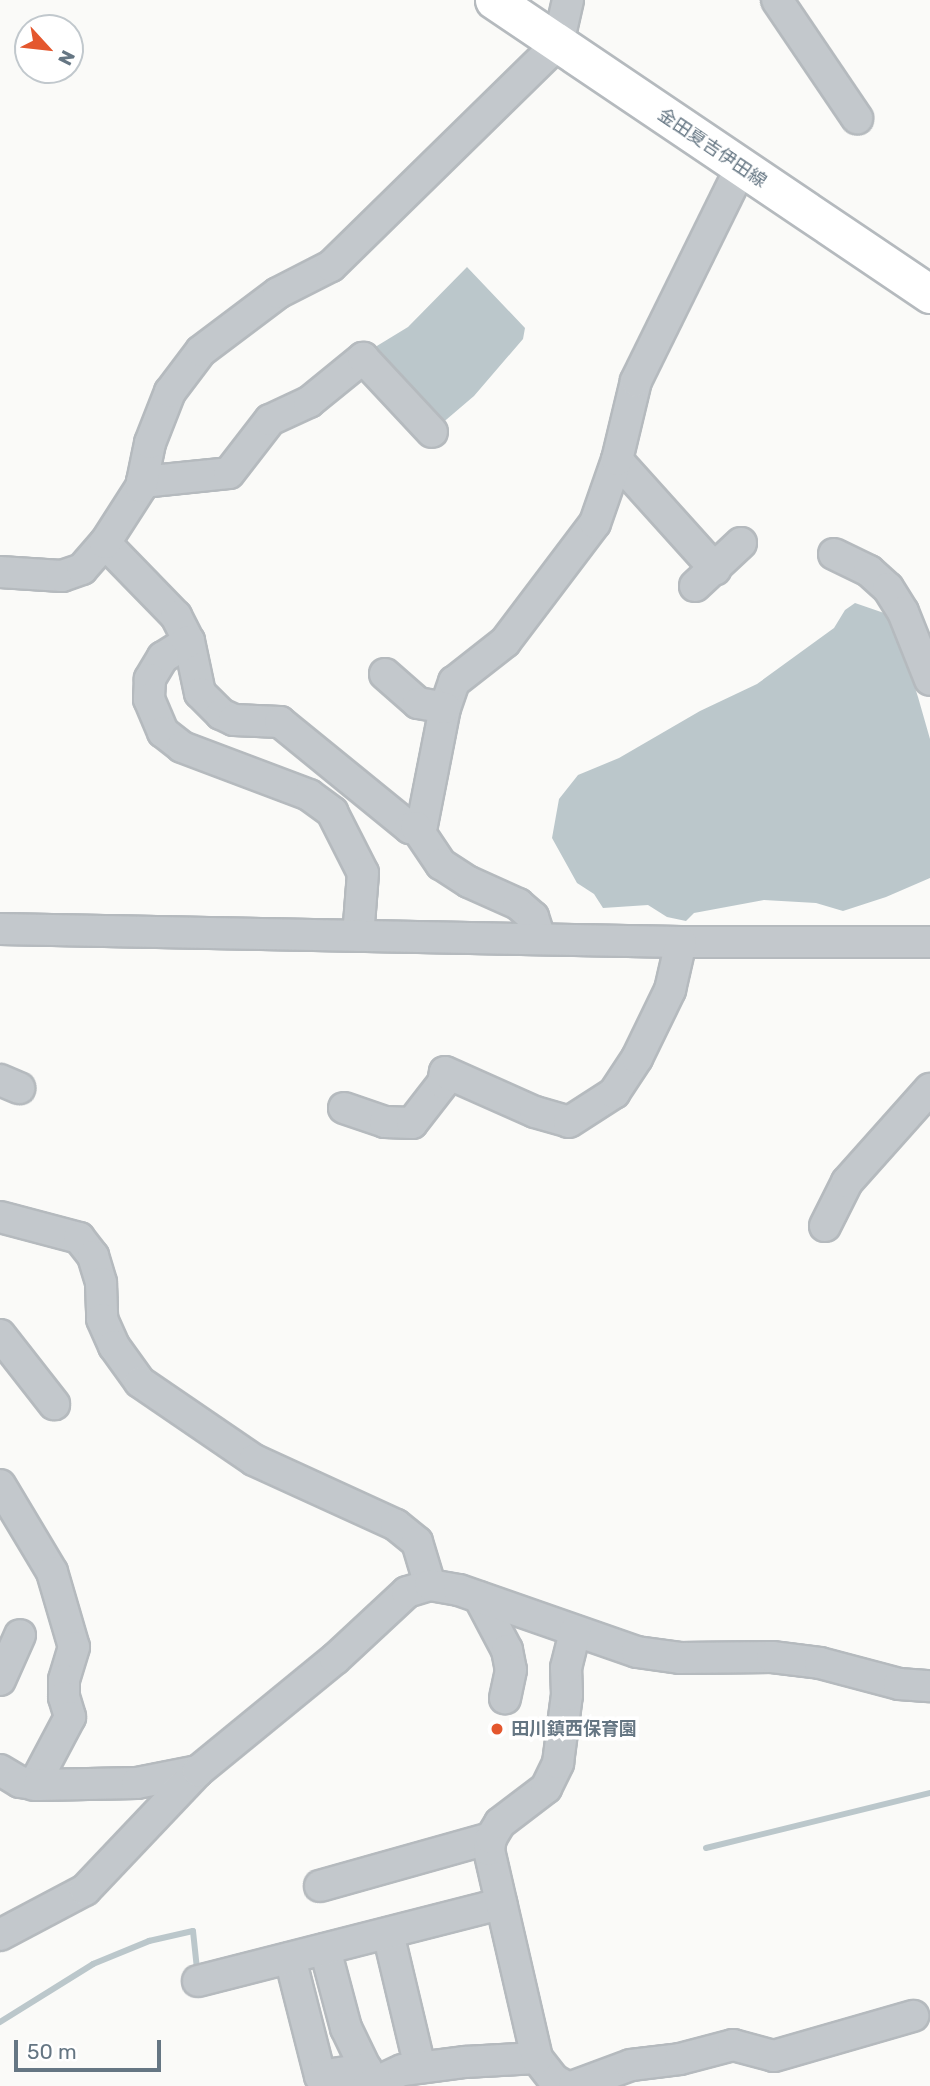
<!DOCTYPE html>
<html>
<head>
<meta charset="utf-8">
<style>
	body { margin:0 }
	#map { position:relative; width:930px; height:2086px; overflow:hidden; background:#fafaf8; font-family:Rubik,"Noto Sans JP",sans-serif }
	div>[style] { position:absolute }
	.water>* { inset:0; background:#bbc7cb }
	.stream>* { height:6px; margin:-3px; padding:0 3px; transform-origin:3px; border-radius:3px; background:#bbc7cb }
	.roads { filter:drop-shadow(2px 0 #b5babe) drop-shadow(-2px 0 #b5babe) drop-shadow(0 2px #b5babe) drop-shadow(0 -2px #b5babe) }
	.minor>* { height:30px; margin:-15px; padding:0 15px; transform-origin:15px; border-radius:15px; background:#c3c8cc }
	.major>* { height:37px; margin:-18.5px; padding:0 18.5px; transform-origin:18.5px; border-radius:18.5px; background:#fff }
	.dots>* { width:19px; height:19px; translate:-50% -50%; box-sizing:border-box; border:4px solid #fff; border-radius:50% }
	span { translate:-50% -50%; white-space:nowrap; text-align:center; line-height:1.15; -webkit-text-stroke:7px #fff; paint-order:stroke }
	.street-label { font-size:18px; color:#657683 }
	.poi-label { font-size:18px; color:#657683; font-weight:700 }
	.left { translate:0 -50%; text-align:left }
	.north { position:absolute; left:14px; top:14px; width:70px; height:70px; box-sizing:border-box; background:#fff; border:2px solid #c1c8cd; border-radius:50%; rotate:117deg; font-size:19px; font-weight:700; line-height:28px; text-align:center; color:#657683 }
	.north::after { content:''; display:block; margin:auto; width:24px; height:32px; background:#e4572e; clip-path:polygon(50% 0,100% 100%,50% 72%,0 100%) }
	.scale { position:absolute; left:14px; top:2040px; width:147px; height:32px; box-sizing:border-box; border:4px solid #657683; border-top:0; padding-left:9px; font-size:21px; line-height:24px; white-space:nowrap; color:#657683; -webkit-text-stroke:5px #fff; paint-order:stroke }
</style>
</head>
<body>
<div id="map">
	<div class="water">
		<i style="clip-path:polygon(467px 267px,525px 328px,523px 339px,474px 396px,440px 425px,367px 352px,408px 327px)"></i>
		<i style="clip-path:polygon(855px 603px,884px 613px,895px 625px,918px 697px,930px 739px,930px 878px,886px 897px,843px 911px,816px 903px,764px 900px,694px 913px,686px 921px,667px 917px,648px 905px,603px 908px,594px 894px,577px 883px,552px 838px,559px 799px,578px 775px,619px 758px,700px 711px,757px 684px,834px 628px,845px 610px)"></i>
	</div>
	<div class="stream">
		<i style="left:706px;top:1848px;width:231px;rotate:-13.8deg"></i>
		<i style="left:0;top:2022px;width:110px;rotate:-31.9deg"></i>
		<i style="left:93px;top:1964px;width:61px;rotate:-22.3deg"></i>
		<i style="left:149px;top:1941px;width:45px;rotate:-12.8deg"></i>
		<i style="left:193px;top:1931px;width:39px;rotate:84deg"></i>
	</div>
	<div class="roads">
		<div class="minor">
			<i style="left:777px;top:0;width:143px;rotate:55.9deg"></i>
			<i style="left:617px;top:460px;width:147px;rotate:48deg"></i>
			<i style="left:142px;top:482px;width:87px;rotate:-5.9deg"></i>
			<i style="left:229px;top:473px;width:67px;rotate:-52.3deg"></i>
			<i style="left:270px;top:420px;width:43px;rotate:-24.8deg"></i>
			<i style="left:309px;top:402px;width:70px;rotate:-39.2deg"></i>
			<i style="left:363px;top:358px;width:101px;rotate:47deg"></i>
			<i style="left:105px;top:543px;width:102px;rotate:45.8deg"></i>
			<i style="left:176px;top:616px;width:28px;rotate:63deg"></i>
			<i style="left:189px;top:641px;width:53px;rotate:78.1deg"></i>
			<i style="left:200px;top:693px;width:30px;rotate:45deg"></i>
			<i style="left:221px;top:714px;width:14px;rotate:25deg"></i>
			<i style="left:234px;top:720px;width:46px;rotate:2.5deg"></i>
			<i style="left:280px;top:722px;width:168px;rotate:39.2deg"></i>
			<i style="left:410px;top:828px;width:12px;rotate:-14deg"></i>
			<i style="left:422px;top:825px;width:119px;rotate:-78.9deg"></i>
			<i style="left:445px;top:708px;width:28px;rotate:-71deg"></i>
			<i style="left:454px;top:682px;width:65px;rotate:-38.1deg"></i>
			<i style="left:505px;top:642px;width:149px;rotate:-52.9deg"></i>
			<i style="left:595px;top:523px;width:67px;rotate:-70.8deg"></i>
			<i style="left:617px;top:460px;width:81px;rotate:-76.5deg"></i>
			<i style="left:636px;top:381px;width:237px;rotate:-63.8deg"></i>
			<i style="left:834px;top:554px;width:39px;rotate:26deg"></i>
			<i style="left:869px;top:571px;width:25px;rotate:42deg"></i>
			<i style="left:888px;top:588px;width:28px;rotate:58deg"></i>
			<i style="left:903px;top:612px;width:73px;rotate:68.3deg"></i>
			<i style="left:0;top:572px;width:62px;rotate:3.7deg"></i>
			<i style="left:62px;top:576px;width:21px;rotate:-19deg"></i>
			<i style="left:82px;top:569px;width:35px;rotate:-49deg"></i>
			<i style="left:105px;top:543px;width:67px;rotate:-57.3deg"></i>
			<i style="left:141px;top:487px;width:45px;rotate:-78.4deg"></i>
			<i style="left:150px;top:443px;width:55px;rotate:-68.6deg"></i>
			<i style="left:170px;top:392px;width:51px;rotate:-52.9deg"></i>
			<i style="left:201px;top:351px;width:96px;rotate:-37deg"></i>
			<i style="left:278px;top:293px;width:59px;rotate:-27deg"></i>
			<i style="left:331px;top:266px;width:318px;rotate:-44.4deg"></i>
			<i style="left:558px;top:44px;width:45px;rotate:-77.2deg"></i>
			<i style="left:695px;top:586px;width:63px;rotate:-43.1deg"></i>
			<i style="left:189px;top:641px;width:31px;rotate:148deg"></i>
			<i style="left:163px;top:657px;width:26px;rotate:121deg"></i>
			<i style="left:150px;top:679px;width:20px;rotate:93deg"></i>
			<i style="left:149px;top:699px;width:36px;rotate:67deg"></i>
			<i style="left:163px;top:732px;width:24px;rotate:38deg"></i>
			<i style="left:182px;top:747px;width:136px;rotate:20.7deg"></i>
			<i style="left:309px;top:795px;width:29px;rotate:36deg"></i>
			<i style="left:332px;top:812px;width:68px;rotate:63.1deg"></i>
			<i style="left:363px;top:873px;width:63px;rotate:94.5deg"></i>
			<i style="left:385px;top:674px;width:44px;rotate:41.3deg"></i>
			<i style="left:418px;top:703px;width:27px;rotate:10deg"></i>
			<i style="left:416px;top:827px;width:45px;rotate:56deg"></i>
			<i style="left:441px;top:864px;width:33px;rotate:33deg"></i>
			<i style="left:469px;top:882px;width:54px;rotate:24.2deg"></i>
			<i style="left:518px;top:904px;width:20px;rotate:41deg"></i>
			<i style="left:533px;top:917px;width:23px;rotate:72deg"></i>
			<i style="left:0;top:929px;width:681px;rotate:1.09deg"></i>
			<i style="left:681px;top:942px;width:249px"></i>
			<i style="left:0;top:1080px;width:21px;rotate:23deg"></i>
			<i style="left:344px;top:1108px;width:43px;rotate:18.9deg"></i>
			<i style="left:385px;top:1122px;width:27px;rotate:2deg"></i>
			<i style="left:412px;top:1123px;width:51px;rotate:-52.2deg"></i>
			<i style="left:443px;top:1083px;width:11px;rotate:-80deg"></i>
			<i style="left:445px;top:1072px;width:98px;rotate:24deg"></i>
			<i style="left:535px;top:1112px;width:35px;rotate:16deg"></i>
			<i style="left:569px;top:1122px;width:54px;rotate:-32.8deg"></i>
			<i style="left:614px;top:1093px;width:42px;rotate:-56.7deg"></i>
			<i style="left:637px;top:1058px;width:76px;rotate:-64.1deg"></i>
			<i style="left:670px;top:990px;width:49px;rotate:-77.1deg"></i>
			<i style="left:0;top:1217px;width:82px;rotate:14.9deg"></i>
			<i style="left:79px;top:1238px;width:23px;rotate:52deg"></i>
			<i style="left:93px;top:1256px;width:28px;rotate:73deg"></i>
			<i style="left:101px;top:1283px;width:36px;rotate:88deg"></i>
			<i style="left:102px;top:1319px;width:30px;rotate:66deg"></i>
			<i style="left:114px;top:1346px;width:44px;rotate:54.2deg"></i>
			<i style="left:140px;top:1382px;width:138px;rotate:34.4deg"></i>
			<i style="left:254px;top:1460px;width:156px;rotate:24.6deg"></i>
			<i style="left:396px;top:1525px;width:27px;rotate:39deg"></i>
			<i style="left:417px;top:1542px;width:45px;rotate:73.2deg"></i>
			<i style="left:825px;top:1226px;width:49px;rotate:-63.4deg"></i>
			<i style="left:847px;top:1182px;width:125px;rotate:-48.3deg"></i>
			<i style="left:0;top:1335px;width:88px;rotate:52deg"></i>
			<i style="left:0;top:1485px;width:101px;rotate:59.1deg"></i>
			<i style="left:52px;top:1572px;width:78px;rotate:73.7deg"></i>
			<i style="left:74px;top:1647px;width:34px;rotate:107deg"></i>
			<i style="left:64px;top:1680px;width:17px;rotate:90deg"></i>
			<i style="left:64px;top:1697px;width:21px;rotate:73deg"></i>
			<i style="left:70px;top:1717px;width:77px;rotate:117.9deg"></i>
			<i style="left:479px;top:1597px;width:60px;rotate:62.2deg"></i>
			<i style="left:507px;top:1650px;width:20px;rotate:79deg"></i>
			<i style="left:511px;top:1670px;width:29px;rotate:102deg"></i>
			<i style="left:0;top:1680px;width:49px;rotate:-66deg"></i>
			<i style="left:0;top:1770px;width:23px;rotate:31deg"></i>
			<i style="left:20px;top:1782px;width:19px;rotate:9deg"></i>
			<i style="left:39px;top:1785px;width:98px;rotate:-1.2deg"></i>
			<i style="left:137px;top:1783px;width:62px;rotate:-11.1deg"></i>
			<i style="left:320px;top:1886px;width:178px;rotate:-15.7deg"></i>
			<i style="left:388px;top:1933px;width:138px;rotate:76.6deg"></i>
			<i style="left:0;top:1935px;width:96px;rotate:-27.9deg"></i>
			<i style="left:85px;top:1890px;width:164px;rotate:-46.5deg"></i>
			<i style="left:198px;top:1771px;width:177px;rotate:-39.3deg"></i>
			<i style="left:335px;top:1659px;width:98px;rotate:-42.9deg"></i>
			<i style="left:407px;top:1592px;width:24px;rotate:-17deg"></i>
			<i style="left:430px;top:1585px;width:29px;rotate:10deg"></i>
			<i style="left:459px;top:1590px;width:188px;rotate:19.2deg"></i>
			<i style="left:637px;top:1652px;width:43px;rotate:7.9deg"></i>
			<i style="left:680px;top:1658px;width:92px;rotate:-0.6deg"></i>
			<i style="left:772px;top:1657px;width:48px;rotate:7.1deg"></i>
			<i style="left:820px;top:1663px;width:82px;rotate:14.9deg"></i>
			<i style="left:899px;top:1684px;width:31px;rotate:4deg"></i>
			<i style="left:325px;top:1949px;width:82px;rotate:75.1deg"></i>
			<i style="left:346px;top:2028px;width:62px;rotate:64.3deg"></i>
			<i style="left:290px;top:1958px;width:122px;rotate:75.7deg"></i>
			<i style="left:320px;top:2076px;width:47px;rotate:-8.7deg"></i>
			<i style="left:198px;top:1981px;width:313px;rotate:-14.3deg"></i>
			<i style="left:368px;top:2086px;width:38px;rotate:-25deg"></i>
			<i style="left:403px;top:2070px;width:63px;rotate:-7.4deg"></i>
			<i style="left:465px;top:2062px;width:72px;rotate:-3.2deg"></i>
			<i style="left:565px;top:2086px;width:13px;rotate:-151deg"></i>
			<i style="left:554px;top:2080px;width:28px;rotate:-128deg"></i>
			<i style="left:537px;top:2058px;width:213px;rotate:-103deg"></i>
			<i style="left:489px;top:1850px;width:12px;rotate:-81deg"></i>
			<i style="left:491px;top:1838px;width:17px;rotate:-59deg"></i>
			<i style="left:500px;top:1823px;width:58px;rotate:-37.3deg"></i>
			<i style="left:546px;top:1788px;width:28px;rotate:-64deg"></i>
			<i style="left:558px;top:1763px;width:69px;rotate:-82.5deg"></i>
			<i style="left:567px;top:1695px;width:27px;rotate:-92deg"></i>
			<i style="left:566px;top:1668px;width:38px;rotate:-76deg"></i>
			<i style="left:574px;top:2086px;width:61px;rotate:-20.2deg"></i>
			<i style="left:631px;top:2065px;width:49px;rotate:-7deg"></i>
			<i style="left:680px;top:2059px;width:55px;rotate:-14.8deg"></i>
			<i style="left:733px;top:2045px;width:42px;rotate:15deg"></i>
			<i style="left:774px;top:2056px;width:145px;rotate:-16.1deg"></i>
		</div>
		<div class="major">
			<i style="left:494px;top:0;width:526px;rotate:33.99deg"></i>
		</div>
	</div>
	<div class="dots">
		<i style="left:497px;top:1729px;background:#e4572e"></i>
	</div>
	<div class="street-label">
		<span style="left:712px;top:148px;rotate:34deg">金田夏吉伊田線</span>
	</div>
	<div class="poi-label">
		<span class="left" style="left:511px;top:1729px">田川鎮西保育園</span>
	</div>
	<div class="north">N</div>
	<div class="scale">50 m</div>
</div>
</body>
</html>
